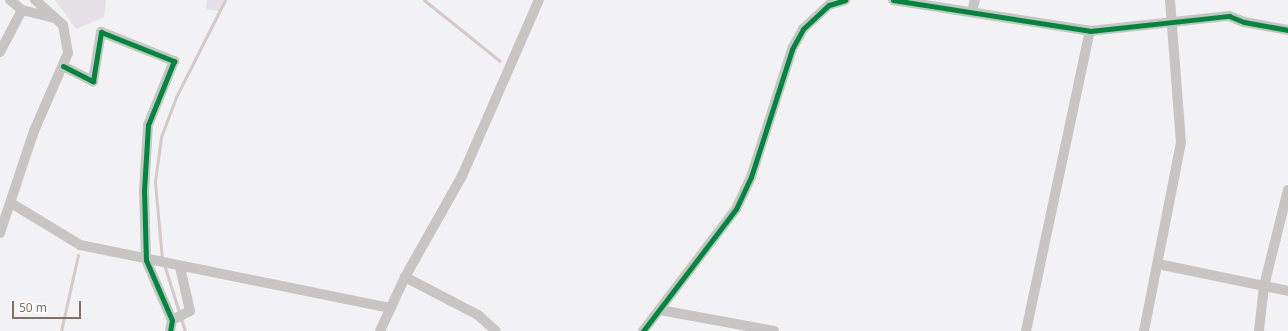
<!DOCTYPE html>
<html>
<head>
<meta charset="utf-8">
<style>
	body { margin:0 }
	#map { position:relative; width:1288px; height:331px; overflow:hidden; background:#f2f2f4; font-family:"Noto Sans",sans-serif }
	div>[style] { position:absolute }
	.green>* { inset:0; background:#e4e0e6 }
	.stream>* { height:3px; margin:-1.5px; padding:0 1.5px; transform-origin:1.5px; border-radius:1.5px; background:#d2c9c8 }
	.street>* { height:10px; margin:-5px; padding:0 5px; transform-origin:5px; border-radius:5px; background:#c6c5c4 }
	.cycleway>* { height:5px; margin:-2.5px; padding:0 2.5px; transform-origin:2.5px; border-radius:2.5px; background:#00873e }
	span { translate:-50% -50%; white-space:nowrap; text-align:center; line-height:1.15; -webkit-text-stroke:4px #fff; paint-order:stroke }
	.scale { position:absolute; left:12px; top:301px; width:69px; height:18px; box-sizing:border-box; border:2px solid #817065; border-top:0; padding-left:5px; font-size:12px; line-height:14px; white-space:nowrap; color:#817065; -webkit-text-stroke:3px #fff; paint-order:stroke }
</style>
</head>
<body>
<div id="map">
	<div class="green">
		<i style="clip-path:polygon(55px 0,106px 0,104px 17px,76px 29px)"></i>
		<i style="clip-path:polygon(207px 0,223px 0,219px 11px,206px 9px)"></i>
	</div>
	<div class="stream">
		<i style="left:424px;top:0;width:97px;rotate:38.8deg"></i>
		<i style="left:162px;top:259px;width:77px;rotate:-95.2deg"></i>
		<i style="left:155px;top:182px;width:45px;rotate:-82.4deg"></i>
		<i style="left:161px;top:137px;width:43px;rotate:-69.4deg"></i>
		<i style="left:176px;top:97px;width:109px;rotate:-63.2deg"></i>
		<i style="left:164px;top:264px;width:70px;rotate:72.6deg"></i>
		<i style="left:61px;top:331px;width:78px;rotate:-77.4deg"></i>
	</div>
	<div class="street">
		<i style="left:10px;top:0;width:16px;rotate:40deg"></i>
		<i style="left:22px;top:10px;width:33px;rotate:14deg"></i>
		<i style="left:893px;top:0;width:199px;rotate:8.9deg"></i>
		<i style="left:1090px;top:31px;width:140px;rotate:-6.2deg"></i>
		<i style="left:1229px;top:16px;width:16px;rotate:22deg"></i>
		<i style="left:1244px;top:22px;width:45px;rotate:10.3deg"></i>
		<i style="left:972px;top:11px;width:11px;rotate:-75deg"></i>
		<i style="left:0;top:52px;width:47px;rotate:-62.4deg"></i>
		<i style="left:63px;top:66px;width:34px;rotate:27deg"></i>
		<i style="left:93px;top:81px;width:50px;rotate:-80.7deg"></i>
		<i style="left:101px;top:32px;width:79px;rotate:21.7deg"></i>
		<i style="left:174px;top:61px;width:69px;rotate:112.1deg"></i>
		<i style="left:148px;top:125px;width:65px;rotate:93.5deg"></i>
		<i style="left:144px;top:190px;width:70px;rotate:88.4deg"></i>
		<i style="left:146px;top:260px;width:65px;rotate:66.6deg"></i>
		<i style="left:172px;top:320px;width:11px;rotate:100deg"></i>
		<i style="left:11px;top:203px;width:81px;rotate:31.3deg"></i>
		<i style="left:80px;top:245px;width:317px;rotate:11.5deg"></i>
		<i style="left:0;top:233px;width:108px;rotate:-71.6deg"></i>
		<i style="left:34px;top:131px;width:85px;rotate:-66.4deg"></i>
		<i style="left:68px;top:53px;width:28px;rotate:-100deg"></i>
		<i style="left:63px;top:25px;width:38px;rotate:-138deg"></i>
		<i style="left:1158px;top:264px;width:133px;rotate:11.7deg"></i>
		<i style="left:405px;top:277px;width:82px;rotate:27.5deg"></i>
		<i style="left:478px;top:315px;width:24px;rotate:42deg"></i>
		<i style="left:660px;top:310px;width:116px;rotate:10.4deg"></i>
		<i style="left:172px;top:320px;width:20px;rotate:-27deg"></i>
		<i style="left:190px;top:311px;width:45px;rotate:-102.8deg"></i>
		<i style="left:380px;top:331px;width:60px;rotate:-65.2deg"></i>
		<i style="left:405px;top:277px;width:116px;rotate:-60.6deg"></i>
		<i style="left:462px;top:176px;width:192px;rotate:-66.4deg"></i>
		<i style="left:643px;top:331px;width:153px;rotate:-52.7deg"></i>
		<i style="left:736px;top:209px;width:35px;rotate:-65deg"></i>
		<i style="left:751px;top:177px;width:134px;rotate:-72.2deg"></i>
		<i style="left:792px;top:49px;width:23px;rotate:-61deg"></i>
		<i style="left:803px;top:29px;width:35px;rotate:-43deg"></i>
		<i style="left:829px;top:5px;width:17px;rotate:-17deg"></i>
		<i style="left:1026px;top:331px;width:307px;rotate:-78deg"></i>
		<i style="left:1144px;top:331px;width:192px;rotate:-78.9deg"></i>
		<i style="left:1181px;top:143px;width:143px;rotate:-94.4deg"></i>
		<i style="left:1259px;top:331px;width:45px;rotate:-83.7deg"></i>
		<i style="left:1264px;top:286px;width:99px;rotate:-76deg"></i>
	</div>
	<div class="cycleway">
		<i style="left:893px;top:0;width:199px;rotate:8.9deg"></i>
		<i style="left:1090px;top:31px;width:140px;rotate:-6.2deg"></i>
		<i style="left:1229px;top:16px;width:16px;rotate:22deg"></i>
		<i style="left:1244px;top:22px;width:45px;rotate:10.3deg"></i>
		<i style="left:63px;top:66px;width:34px;rotate:27deg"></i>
		<i style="left:93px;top:81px;width:50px;rotate:-80.7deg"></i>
		<i style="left:101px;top:32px;width:79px;rotate:21.7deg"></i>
		<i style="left:174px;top:61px;width:69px;rotate:112.1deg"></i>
		<i style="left:148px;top:125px;width:65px;rotate:93.5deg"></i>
		<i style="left:144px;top:190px;width:70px;rotate:88.4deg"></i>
		<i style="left:146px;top:260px;width:65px;rotate:66.6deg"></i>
		<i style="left:172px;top:320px;width:11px;rotate:100deg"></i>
		<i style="left:643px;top:331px;width:153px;rotate:-52.7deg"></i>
		<i style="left:736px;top:209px;width:35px;rotate:-65deg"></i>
		<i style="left:751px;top:177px;width:134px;rotate:-72.2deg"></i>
		<i style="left:792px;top:49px;width:23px;rotate:-61deg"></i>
		<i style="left:803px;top:29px;width:35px;rotate:-43deg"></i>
		<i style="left:829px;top:5px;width:17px;rotate:-17deg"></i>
	</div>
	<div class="scale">50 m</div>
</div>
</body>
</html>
